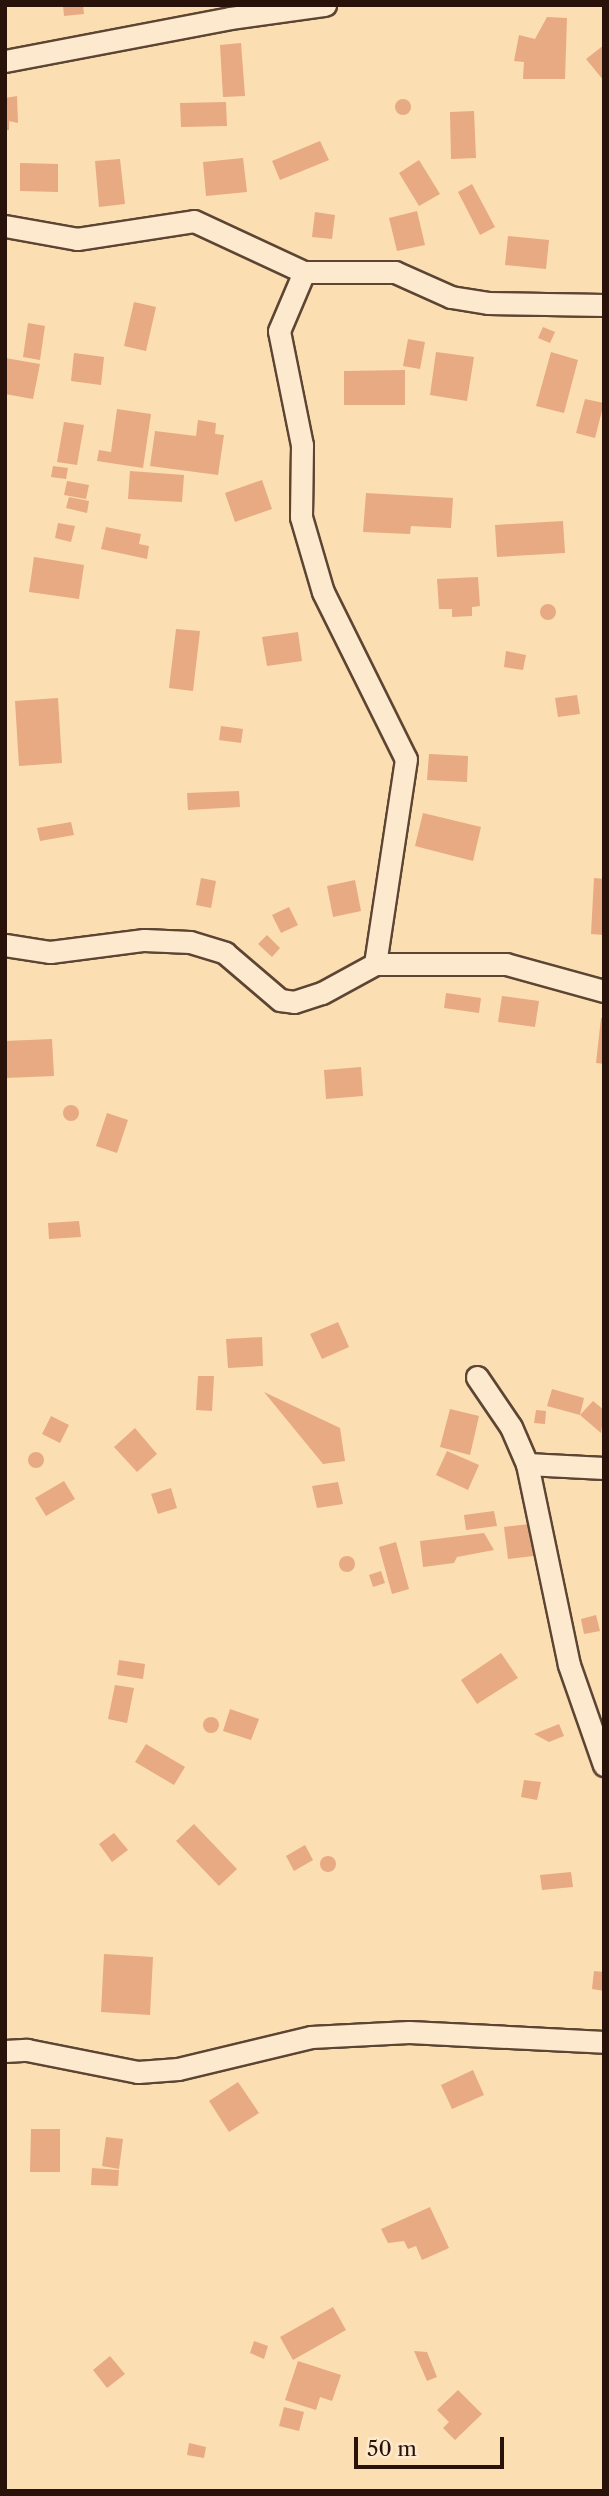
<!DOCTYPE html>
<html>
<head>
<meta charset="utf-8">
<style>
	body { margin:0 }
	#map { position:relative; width:609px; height:2496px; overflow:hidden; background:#fcdeb3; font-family:"Libre Caslon Text",serif }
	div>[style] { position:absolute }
	.building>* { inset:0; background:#e7aa82 }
	.round { border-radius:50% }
	.roads { filter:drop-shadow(2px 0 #5d4534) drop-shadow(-2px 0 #5d4534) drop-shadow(0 2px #5d4534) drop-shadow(0 -2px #5d4534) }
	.minor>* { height:21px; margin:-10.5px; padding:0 10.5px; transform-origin:10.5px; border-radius:10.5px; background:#fdeace }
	span { translate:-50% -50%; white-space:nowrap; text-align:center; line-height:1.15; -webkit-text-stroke:6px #fdeace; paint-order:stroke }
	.frame { position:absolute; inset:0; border:7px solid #281209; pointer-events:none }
	.scale { position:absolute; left:354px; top:2437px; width:150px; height:32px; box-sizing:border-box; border:4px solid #281209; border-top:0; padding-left:9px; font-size:21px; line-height:24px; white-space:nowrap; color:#281209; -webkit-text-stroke:5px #fdeace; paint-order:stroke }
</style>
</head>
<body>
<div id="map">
	<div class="building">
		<i style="clip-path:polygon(63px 5px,83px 5px,84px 14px,64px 16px)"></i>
		<i style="clip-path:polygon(547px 17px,567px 18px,565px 79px,523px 79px,524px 62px,514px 61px,519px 35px,535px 39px)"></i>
		<i style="clip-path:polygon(241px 43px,245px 96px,223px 97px,220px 45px)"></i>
		<i style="clip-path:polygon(604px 45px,604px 81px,586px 59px)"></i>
		<i style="clip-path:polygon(17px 96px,18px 123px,9px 121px,9px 130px,5px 130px,5px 98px)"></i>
		<i class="round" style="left:395px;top:99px;width:16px;height:16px"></i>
		<i style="clip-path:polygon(226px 102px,227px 126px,181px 127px,180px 103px)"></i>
		<i style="clip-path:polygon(474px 111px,476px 158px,451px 159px,450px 112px)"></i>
		<i style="clip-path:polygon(320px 141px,329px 160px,280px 180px,272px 161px)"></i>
		<i style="clip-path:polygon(243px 158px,247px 192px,206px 196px,203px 162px)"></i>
		<i style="clip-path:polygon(120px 159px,125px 204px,99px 207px,95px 161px)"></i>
		<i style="clip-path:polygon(419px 160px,440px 194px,419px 206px,399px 173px)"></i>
		<i style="clip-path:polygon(20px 163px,58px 164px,58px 192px,20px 191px)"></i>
		<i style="clip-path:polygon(472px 184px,495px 227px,480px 235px,458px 192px)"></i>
		<i style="clip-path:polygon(417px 211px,425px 245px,397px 251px,389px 218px)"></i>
		<i style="clip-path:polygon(315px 212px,335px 215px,332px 239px,312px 237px)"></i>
		<i style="clip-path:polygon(508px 236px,549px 240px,546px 269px,505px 265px)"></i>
		<i style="clip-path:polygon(134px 302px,156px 307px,146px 351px,124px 346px)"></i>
		<i style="clip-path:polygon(28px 323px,45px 326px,40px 360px,23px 357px)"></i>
		<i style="clip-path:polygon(543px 327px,555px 332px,550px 343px,538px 338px)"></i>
		<i style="clip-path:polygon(408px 339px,425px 342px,420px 369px,403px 366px)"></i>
		<i style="clip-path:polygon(436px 352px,474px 357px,467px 401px,430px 395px)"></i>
		<i style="clip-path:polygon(551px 352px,578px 360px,564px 413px,536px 406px)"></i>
		<i style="clip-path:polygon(74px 353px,104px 357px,101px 385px,71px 381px)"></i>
		<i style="clip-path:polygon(5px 358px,40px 364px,33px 399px,5px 394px)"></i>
		<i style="clip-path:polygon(405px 370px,405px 405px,344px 405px,344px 371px)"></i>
		<i style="clip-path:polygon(585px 399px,604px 403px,595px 438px,576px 433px)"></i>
		<i style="clip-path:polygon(117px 409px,151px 414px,143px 468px,97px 461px,99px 450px,111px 452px)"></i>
		<i style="clip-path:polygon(198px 420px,216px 423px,215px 434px,224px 435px,218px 475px,150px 466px,155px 431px,196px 436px)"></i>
		<i style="clip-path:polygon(64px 422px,84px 425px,77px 465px,57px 462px)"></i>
		<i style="clip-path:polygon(53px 466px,68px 468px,66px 479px,51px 477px)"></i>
		<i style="clip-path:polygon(130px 471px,184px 475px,182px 502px,128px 499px)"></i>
		<i style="clip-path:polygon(262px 480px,272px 509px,235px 522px,225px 493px)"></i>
		<i style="clip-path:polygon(67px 481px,89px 485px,86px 499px,64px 495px)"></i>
		<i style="clip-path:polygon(366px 493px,453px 498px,451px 528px,411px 526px,410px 534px,363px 532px)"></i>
		<i style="clip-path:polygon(69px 497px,89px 501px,87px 513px,66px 508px)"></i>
		<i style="clip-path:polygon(563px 521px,565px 553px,497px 557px,495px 525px)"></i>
		<i style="clip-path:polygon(58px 523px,75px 526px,71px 542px,55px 538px)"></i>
		<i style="clip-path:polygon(106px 527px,141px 534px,139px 544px,149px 546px,147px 559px,101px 549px)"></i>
		<i style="clip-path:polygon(34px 557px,84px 565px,79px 599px,29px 592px)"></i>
		<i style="clip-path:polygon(478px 577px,480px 606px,472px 607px,472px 616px,452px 617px,452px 609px,439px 609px,437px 579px)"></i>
		<i class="round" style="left:540px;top:604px;width:16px;height:16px"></i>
		<i style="clip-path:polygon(176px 629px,200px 631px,193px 691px,169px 688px)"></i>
		<i style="clip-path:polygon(298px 632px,302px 661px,267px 666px,262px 637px)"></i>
		<i style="clip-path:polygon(506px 651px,526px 655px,523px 670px,504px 667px)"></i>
		<i style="clip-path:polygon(577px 695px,580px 714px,558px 717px,555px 698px)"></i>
		<i style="clip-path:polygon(58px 698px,62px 763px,19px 766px,15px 701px)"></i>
		<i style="clip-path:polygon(221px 726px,243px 729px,241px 743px,219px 740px)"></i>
		<i style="clip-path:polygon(429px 754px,468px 756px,467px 782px,427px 780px)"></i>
		<i style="clip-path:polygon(239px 791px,240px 807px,188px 810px,187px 793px)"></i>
		<i style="clip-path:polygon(423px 813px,481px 827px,473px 861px,415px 846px)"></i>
		<i style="clip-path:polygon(71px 822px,74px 835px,40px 841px,37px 828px)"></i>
		<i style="clip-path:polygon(201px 878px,216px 881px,211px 908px,196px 905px)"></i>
		<i style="clip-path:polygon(594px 878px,604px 879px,604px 935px,591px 934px)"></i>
		<i style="clip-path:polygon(355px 880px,361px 911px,333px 917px,327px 886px)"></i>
		<i style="clip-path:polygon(289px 907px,298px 925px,281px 933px,272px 915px)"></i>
		<i style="clip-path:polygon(267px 935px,280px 948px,272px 957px,258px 944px)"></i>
		<i style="clip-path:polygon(446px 993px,481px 998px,479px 1013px,444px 1008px)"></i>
		<i style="clip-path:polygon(502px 996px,539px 1001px,535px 1027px,498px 1022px)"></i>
		<i style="clip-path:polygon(601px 1018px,604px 1018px,604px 1064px,596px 1063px)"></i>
		<i style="clip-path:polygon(52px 1039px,54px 1076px,5px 1078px,5px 1041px)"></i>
		<i style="clip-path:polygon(361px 1067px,363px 1096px,326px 1099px,324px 1070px)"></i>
		<i class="round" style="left:63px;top:1105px;width:16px;height:16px"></i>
		<i style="clip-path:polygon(107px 1113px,128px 1120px,117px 1153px,96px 1146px)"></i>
		<i style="clip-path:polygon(79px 1221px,81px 1237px,49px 1239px,48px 1223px)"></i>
		<i style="clip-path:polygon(338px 1322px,349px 1347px,322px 1359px,310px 1334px)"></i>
		<i style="clip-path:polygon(262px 1337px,263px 1366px,228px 1368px,226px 1339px)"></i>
		<i style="clip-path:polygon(198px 1376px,214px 1376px,212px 1411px,196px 1410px)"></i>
		<i style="clip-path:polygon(552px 1389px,584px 1398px,580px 1415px,547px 1406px)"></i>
		<i style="clip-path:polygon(264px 1392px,340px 1428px,345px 1461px,323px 1464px)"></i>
		<i style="clip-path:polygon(593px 1401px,604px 1410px,601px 1433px,580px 1415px)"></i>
		<i style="clip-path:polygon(450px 1409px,479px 1416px,470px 1455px,440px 1447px)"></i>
		<i style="clip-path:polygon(536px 1410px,546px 1411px,545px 1424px,534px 1423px)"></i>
		<i style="clip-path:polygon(51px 1416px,69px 1425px,60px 1443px,42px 1434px)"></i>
		<i style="clip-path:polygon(135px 1428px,157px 1454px,137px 1472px,114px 1447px)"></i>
		<i style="clip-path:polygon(447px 1451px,479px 1465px,468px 1490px,436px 1475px)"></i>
		<i class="round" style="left:28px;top:1452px;width:16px;height:16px"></i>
		<i style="clip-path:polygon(64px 1481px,75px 1499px,46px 1516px,35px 1498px)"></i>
		<i style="clip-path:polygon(338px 1482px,343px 1504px,317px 1508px,312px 1486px)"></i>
		<i style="clip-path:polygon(171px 1488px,177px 1508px,158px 1514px,151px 1494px)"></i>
		<i style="clip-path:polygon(494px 1511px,497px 1526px,466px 1530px,464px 1515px)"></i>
		<i style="clip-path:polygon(538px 1523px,542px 1555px,508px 1559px,504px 1527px)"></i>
		<i style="clip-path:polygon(484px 1533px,494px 1550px,457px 1557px,454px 1563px,423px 1567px,420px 1541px)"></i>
		<i style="clip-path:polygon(396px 1542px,409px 1589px,392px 1594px,379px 1547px)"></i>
		<i class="round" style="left:339px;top:1556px;width:16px;height:16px"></i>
		<i style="clip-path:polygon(381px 1571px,385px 1583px,373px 1587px,369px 1575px)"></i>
		<i style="clip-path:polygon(596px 1615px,600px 1631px,584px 1634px,581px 1619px)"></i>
		<i style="clip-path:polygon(501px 1653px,518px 1678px,477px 1704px,461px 1680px)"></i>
		<i style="clip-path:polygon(119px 1660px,145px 1664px,143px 1679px,117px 1675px)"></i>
		<i style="clip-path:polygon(115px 1685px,134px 1688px,127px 1723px,108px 1719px)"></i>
		<i style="clip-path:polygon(230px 1709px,259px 1719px,251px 1740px,223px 1731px)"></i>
		<i class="round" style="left:203px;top:1717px;width:16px;height:16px"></i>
		<i style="clip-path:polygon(559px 1724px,564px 1736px,549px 1742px,534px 1734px)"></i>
		<i style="clip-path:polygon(146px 1744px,185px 1767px,174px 1785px,135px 1762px)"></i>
		<i style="clip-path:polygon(524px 1780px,541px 1782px,537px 1800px,521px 1797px)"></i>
		<i style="clip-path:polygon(194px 1824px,237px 1869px,219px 1886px,176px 1841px)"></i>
		<i style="clip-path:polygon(114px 1833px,128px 1850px,112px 1862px,99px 1844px)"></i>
		<i style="clip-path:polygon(305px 1845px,313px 1860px,294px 1871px,286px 1856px)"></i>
		<i class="round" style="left:320px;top:1856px;width:16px;height:16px"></i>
		<i style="clip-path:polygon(571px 1872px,573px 1887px,542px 1890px,540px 1875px)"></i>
		<i style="clip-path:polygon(104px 1954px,153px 1957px,150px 2015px,101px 2012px)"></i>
		<i style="clip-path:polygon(594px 1971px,604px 1972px,604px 1991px,592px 1989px)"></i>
		<i style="clip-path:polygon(473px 2070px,484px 2095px,452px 2109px,441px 2085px)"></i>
		<i style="clip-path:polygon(238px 2082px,259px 2113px,229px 2132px,209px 2101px)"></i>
		<i style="clip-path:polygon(31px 2129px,60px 2129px,60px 2172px,30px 2172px)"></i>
		<i style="clip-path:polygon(106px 2137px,123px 2139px,119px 2169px,102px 2166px)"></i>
		<i style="clip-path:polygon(92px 2168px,119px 2170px,118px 2186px,91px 2185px)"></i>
		<i style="clip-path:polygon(430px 2207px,449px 2248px,422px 2260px,416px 2246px,408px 2249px,404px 2241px,388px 2243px,381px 2229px)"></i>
		<i style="clip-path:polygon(333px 2307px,346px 2330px,293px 2360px,280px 2337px)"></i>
		<i style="clip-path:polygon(254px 2341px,268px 2346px,264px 2359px,250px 2353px)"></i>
		<i style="clip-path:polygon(414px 2351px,427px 2352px,437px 2377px,427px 2381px)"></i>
		<i style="clip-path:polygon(110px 2356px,125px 2374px,107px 2388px,93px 2370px)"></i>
		<i style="clip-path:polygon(298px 2361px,341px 2375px,332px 2401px,320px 2397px,316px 2410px,285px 2400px)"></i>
		<i style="clip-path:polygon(458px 2390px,482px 2414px,455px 2440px,443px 2428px,449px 2422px,437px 2410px)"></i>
		<i style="clip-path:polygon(284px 2407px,304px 2412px,299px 2431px,279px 2426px)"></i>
		<i style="clip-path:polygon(189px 2443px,206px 2447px,204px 2458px,187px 2455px)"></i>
	</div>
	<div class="roads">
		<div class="minor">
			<i style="left:5px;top:61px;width:229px;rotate:-10.8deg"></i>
			<i style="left:230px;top:18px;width:96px;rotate:-7.8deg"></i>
			<i style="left:5px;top:226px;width:73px;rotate:10.2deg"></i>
			<i style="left:77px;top:239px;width:118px;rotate:-8.7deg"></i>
			<i style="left:194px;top:221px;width:121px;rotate:24.9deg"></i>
			<i style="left:304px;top:272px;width:91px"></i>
			<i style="left:395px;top:272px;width:61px;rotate:24.1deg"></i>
			<i style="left:451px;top:297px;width:37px;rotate:9deg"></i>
			<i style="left:488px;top:303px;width:116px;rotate:1deg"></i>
			<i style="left:304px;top:272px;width:64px;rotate:113deg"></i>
			<i style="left:279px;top:331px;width:116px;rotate:78.6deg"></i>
			<i style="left:302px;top:445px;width:72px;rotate:90.8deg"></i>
			<i style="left:301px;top:517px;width:78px;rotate:73.7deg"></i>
			<i style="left:323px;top:592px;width:186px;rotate:63.6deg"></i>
			<i style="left:406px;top:759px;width:207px;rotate:98.6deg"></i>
			<i style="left:5px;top:945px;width:46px;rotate:8.8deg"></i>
			<i style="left:50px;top:952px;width:95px;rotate:-7.3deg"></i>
			<i style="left:144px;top:940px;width:46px;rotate:2.5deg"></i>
			<i style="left:190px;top:942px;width:37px;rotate:17deg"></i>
			<i style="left:225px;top:953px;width:72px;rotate:40.5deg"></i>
			<i style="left:280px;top:1000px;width:14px;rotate:8deg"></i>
			<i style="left:294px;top:1002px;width:29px;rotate:-18deg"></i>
			<i style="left:322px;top:993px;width:60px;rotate:-28.7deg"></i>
			<i style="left:375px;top:964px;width:131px"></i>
			<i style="left:506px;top:964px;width:102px;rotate:15.4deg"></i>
			<i style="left:477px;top:1377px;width:60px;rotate:55.8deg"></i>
			<i style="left:511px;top:1427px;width:40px;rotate:66.6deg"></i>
			<i style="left:527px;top:1464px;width:205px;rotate:78.2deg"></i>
			<i style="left:569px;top:1665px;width:106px;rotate:70.7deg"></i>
			<i style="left:527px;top:1464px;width:77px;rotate:3deg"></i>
			<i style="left:5px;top:2051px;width:22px;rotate:-3deg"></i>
			<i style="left:27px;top:2050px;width:113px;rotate:11.2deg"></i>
			<i style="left:138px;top:2072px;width:40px;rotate:-4.3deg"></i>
			<i style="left:178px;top:2069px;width:137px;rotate:-13.5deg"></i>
			<i style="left:311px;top:2037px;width:98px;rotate:-2.9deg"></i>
			<i style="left:409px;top:2032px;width:195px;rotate:2.9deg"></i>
		</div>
	</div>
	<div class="frame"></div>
	<div class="scale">50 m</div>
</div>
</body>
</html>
